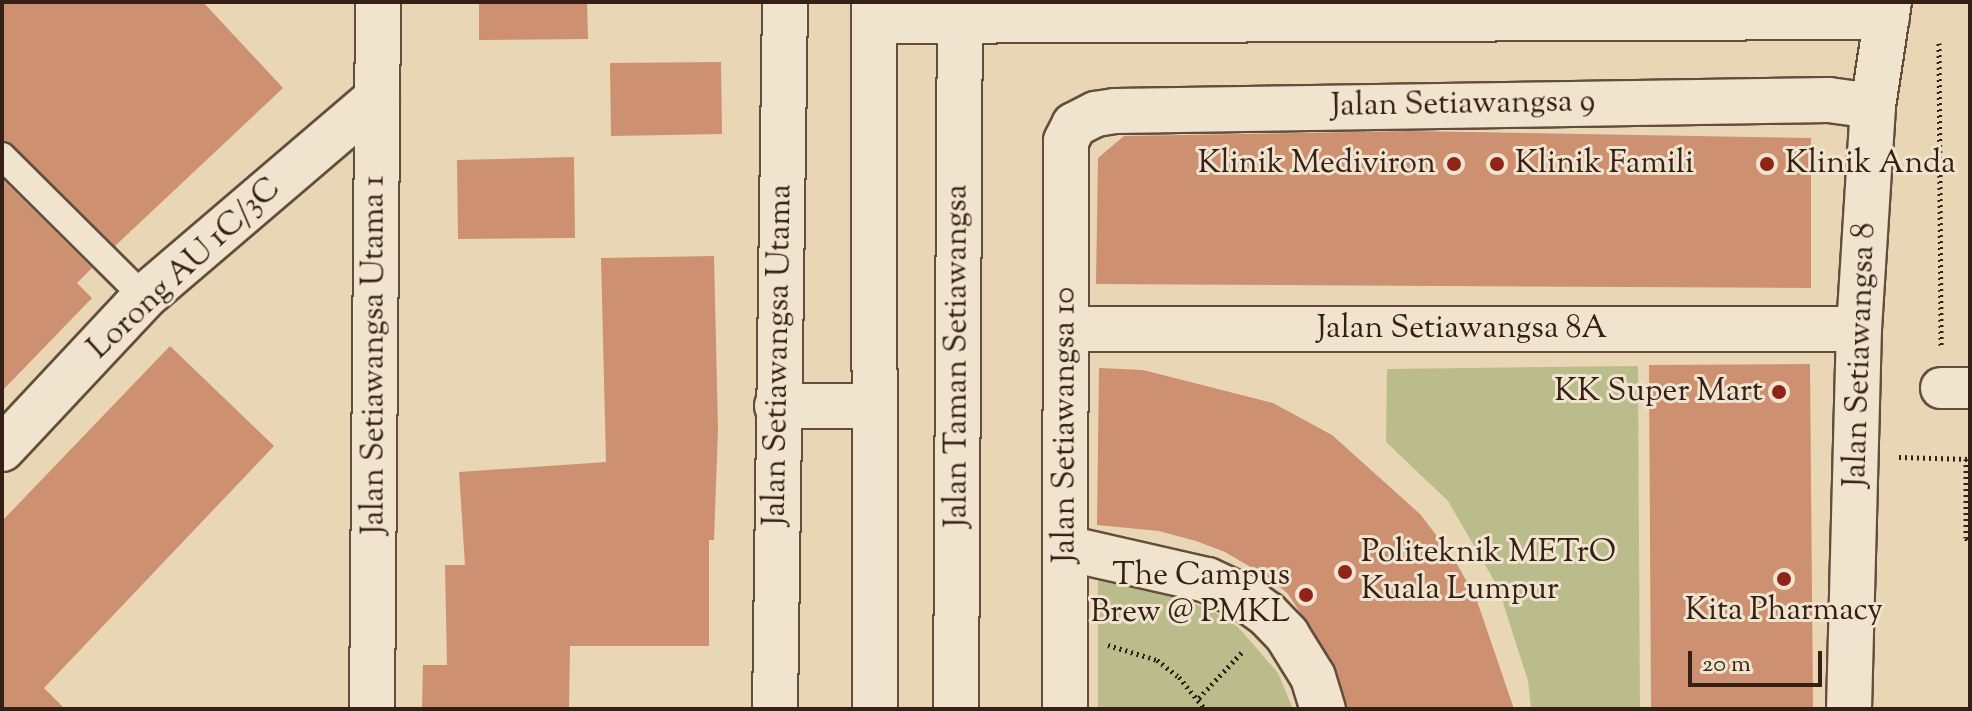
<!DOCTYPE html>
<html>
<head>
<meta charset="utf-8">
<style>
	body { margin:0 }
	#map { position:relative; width:1972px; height:711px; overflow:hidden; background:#e9d6b5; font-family:"Sorts Mill Goudy",serif }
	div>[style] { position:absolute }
	.green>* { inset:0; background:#babd8b }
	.building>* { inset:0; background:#cd9071 }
	.path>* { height:5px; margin-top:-2.5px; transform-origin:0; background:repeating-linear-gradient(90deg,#362015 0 2px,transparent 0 6px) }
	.roads { filter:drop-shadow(2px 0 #634e3d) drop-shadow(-2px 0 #634e3d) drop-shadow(0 2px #634e3d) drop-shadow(0 -2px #634e3d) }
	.service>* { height:26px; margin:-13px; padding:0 13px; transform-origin:13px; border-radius:13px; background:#f1e4cf }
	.pedestrian>* { height:40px; margin:-20px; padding:0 20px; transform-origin:20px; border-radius:20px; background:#f1e4cf }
	.minor>* { height:44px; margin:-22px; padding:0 22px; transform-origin:22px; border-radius:22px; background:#f1e4cf }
	.secondary>* { height:44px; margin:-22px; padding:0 22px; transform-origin:22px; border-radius:22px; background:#f1e4cf }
	.dots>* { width:22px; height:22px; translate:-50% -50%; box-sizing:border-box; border:4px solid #f1e4cf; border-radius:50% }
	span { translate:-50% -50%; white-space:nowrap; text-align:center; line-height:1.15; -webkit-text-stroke:6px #f1e4cf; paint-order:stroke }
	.street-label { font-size:32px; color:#362015 }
	.poi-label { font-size:32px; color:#362015 }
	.right { translate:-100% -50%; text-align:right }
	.left { translate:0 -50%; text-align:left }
	.frame { position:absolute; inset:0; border:4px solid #362015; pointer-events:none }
	.scale { position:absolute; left:1688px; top:651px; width:134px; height:36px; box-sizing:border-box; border:4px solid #362015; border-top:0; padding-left:10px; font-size:24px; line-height:28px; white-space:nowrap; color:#362015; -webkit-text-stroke:6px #f1e4cf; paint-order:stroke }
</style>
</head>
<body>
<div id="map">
	<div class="green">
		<i style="clip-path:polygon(1638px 366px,1640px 709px,1531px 709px,1528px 681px,1498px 587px,1448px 501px,1386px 442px,1387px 369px)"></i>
		<i style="clip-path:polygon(1098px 580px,1180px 598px,1214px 612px,1238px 627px,1278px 673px,1293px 709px,1098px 709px)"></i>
	</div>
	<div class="building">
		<i style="clip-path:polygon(2px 2px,203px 2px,283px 88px,115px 246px,13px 145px,2px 140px)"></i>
		<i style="clip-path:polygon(479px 2px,587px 2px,588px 39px,479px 40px)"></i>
		<i style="clip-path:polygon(721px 62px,722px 134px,611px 136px,610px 63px)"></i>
		<i style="clip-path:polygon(1411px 131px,1811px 138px,1811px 288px,1096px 284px,1098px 158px,1124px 136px)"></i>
		<i style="clip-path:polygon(574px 157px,575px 238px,458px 239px,457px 160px)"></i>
		<i style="clip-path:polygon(2px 179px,92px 268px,77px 283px,92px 298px,2px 391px)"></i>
		<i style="clip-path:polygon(714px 256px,718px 429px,714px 540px,709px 540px,709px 646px,570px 646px,569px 709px,422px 709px,423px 665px,447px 665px,445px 565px,465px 565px,459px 472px,606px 462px,601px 258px)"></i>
		<i style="clip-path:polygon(170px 346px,274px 446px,44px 688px,65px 709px,2px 709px,2px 521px)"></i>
		<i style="clip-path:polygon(1810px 364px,1813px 709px,1651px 709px,1649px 365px)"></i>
		<i style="clip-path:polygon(1099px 368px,1143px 370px,1273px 403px,1332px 435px,1420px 514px,1453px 557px,1476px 598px,1514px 709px,1347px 709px,1334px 664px,1288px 594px,1271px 579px,1225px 552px,1196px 541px,1159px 531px,1097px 525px)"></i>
	</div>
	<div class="path">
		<i style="left:1939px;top:43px;width:304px;rotate:89.6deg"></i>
		<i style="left:1899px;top:457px;width:71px;rotate:1.6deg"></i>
		<i style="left:1966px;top:459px;width:79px;rotate:90deg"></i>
		<i style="left:1966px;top:538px;width:6px;rotate:51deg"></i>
		<i style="left:1108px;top:645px;width:51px;rotate:17deg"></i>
		<i style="left:1157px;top:660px;width:28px;rotate:38deg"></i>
		<i style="left:1179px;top:677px;width:41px;rotate:50.9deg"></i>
		<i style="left:1199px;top:698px;width:63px;rotate:-46.9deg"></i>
	</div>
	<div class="roads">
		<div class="service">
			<i style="left:2px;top:156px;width:200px;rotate:44.8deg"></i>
		</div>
		<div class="pedestrian">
			<i style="left:1941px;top:388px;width:29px"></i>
		</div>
		<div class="minor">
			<i style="left:874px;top:21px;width:1013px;rotate:-0.23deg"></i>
			<i style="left:1066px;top:329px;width:793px"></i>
			<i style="left:777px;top:406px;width:97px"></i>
			<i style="left:2px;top:449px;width:208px;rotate:-46.9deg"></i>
			<i style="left:144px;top:297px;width:306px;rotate:-40.5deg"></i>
			<i style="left:1066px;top:548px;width:145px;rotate:12.8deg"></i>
			<i style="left:1207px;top:580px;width:38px;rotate:25deg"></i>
			<i style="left:1242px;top:596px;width:31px;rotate:36deg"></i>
			<i style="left:1267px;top:614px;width:29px;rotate:46deg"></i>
			<i style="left:1287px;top:635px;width:49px;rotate:58.2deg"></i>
			<i style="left:1313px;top:677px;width:34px;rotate:73deg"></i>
			<i style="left:372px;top:709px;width:707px;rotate:-89.51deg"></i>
			<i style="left:775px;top:709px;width:707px;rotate:-89.19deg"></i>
			<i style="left:1065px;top:709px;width:568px;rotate:-89.9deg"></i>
			<i style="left:1066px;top:141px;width:18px;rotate:-63deg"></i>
			<i style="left:1074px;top:125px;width:25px;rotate:-27deg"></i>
			<i style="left:1096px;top:114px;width:19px;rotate:-9deg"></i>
			<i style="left:1115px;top:111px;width:714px;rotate:-0.88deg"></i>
			<i style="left:1829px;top:100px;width:44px;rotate:7.8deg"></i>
			<i style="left:1849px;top:709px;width:380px;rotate:-88.5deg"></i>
			<i style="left:1859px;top:329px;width:223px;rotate:-86.4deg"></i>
			<i style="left:1873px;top:106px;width:105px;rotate:-81.3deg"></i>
		</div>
		<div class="secondary">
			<i style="left:874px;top:2px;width:707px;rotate:89.92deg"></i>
			<i style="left:956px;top:709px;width:707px;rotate:-89.68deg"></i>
		</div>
	</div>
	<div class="dots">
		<i style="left:1454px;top:164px;background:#8f2418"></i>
		<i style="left:1497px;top:164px;background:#8f2418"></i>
		<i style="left:1767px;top:164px;background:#8f2418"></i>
		<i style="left:1779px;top:392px;background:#8f2418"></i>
		<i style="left:1345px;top:572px;background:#8f2418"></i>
		<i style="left:1784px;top:579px;background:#8f2418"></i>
		<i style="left:1306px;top:595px;background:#8f2418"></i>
	</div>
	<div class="street-label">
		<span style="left:1463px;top:105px;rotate:-1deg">Jalan Setiawangsa 9</span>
		<span style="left:185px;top:269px;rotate:-43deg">Lorong AU 1C/3C</span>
		<span style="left:1462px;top:329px">Jalan Setiawangsa 8A</span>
		<span style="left:375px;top:355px;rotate:-90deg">Jalan Setiawangsa Utama 1</span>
		<span style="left:779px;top:355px;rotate:-89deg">Jalan Setiawangsa Utama</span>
		<span style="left:1861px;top:355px;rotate:-88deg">Jalan Setiawangsa 8</span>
		<span style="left:958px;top:356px;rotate:-90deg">Jalan Taman Setiawangsa</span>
		<span style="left:1066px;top:425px;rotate:-90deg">Jalan Setiawangsa 10</span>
	</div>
	<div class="poi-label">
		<span class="right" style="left:1436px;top:164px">Klinik Mediviron</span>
		<span class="left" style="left:1515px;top:164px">Klinik Famili</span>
		<span class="left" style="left:1785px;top:164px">Klinik Anda</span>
		<span class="right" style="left:1763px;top:392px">KK Super Mart</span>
		<span class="left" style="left:1361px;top:572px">Politeknik METrO<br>Kuala Lumpur</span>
		<span class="right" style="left:1290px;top:595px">The Campus<br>Brew @ PMKL</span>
		<span style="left:1784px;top:611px">Kita Pharmacy</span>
	</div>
	<div class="frame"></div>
	<div class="scale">20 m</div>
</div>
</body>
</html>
